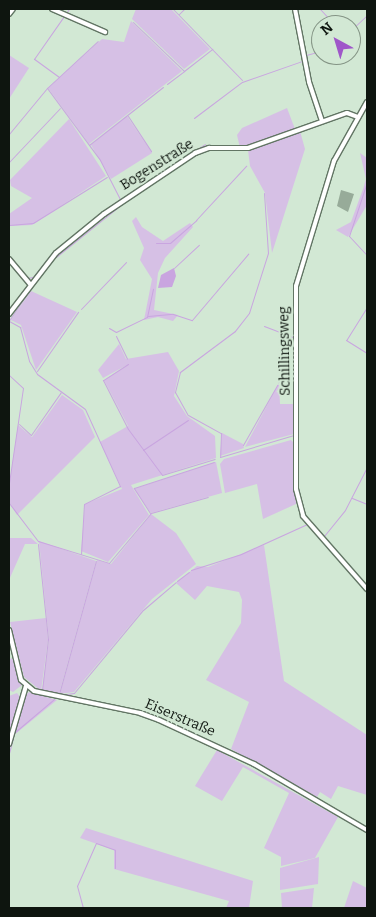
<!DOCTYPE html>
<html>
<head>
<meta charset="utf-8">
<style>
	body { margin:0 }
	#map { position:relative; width:376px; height:917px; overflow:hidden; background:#d2e8d4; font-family:Bitter,serif }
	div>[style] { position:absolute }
	.green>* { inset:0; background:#d6c0e5 }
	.water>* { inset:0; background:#c9a5e0 }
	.stream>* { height:1px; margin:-0.5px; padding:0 0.5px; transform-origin:0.5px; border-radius:0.5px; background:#c9a5e0 }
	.building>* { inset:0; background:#97ab99 }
	.roads { filter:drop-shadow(1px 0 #627564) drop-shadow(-1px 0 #627564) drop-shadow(0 1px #627564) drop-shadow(0 -1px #627564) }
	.street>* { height:4px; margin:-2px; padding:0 2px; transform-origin:2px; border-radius:2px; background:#fff }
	span { translate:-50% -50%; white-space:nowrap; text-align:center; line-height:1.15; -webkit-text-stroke:4px #d2e8d4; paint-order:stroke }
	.street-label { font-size:14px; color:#0e150f }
	.frame { position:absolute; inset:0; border:10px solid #0e150f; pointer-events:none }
	.north { position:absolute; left:311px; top:15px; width:50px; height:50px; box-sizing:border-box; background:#d2e8d4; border:1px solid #849485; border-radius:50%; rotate:321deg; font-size:14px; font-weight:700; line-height:20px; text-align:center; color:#0e150f }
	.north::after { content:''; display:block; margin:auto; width:18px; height:22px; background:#9f56c9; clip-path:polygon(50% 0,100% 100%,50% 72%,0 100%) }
</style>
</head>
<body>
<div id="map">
	<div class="green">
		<i style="clip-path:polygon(136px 9px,171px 9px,210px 49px,184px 69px,132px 19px)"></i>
		<i style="clip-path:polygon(131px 21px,182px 71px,89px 144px,48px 88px,102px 39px,124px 42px)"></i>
		<i style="clip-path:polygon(9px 55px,29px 68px,9px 99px)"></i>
		<i style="clip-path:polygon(287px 108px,295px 129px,240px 148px,237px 135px,242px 128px)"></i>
		<i style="clip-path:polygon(127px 116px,152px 153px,111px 179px,91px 145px)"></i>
		<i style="clip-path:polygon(69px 119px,106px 176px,32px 225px,9px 226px,9px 214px,32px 198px,11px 186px,10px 180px)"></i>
		<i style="clip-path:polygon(300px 131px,305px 149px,272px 253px,265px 193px,250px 166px,248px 150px)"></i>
		<i style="clip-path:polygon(360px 153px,367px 158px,367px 205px,348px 237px,336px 230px,351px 222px,363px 189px,366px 179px)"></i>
		<i style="clip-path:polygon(136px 217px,142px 227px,163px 241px,190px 223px,193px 227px,165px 258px,158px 273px,154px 310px,178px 315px,173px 321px,158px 317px,144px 320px,152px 279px,140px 260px,144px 248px,132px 221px)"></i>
		<i style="clip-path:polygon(31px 291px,77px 312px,36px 370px,21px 325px,11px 320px)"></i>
		<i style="clip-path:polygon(119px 344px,126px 359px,168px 352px,179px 371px,174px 396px,187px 416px,215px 436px,216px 458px,131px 485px,149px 515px,108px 562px,81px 551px,85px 504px,122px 489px,100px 442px,128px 426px,104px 380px,129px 364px,103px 378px,98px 370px)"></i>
		<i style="clip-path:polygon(279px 383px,280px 404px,294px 404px,294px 434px,245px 447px)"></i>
		<i style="clip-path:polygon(62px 395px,83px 410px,95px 437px,17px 515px,9px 502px,9px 487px,18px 425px,32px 437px)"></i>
		<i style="clip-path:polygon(222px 433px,243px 444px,244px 448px,220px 456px)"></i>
		<i style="clip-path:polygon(291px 440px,294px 443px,296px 504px,263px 519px,257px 484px,225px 493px,220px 464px,224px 459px)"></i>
		<i style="clip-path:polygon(216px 462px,222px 493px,151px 513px,134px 489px)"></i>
		<i style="clip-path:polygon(151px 514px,176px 533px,196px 564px,152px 599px,74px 692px,60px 694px,97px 560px,111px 564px)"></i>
		<i style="clip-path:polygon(9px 538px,31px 538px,38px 544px,25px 544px,9px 580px)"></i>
		<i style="clip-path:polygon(39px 541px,96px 561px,59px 694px,42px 691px,49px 640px)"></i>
		<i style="clip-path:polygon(264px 545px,284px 681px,367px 735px,367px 795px,338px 786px,331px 799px,320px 792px,317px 797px,231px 749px,249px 702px,206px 680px,241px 623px,242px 600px,239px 592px,207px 586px,195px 600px,176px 583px,197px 566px,208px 567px)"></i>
		<i style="clip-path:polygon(46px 618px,48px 640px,41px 691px,24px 677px,10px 622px)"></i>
		<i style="clip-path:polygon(12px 658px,22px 685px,13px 692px,9px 690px,9px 660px)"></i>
		<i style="clip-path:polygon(29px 692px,57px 700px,14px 735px,25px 696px)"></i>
		<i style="clip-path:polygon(17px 693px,20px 697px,9px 734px,9px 696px)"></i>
		<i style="clip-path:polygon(217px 750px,338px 817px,315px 858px,281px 866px,281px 857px,264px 848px,289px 793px,243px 767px,222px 801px,195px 786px)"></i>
		<i style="clip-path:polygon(86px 828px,253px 881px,249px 908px,226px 908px,229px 901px,114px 869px,114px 850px,80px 838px)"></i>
		<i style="clip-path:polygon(319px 857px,318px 884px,280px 890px,280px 868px)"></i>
		<i style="clip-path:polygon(353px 881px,367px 888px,367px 908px,344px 908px)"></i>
		<i style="clip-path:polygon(314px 888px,312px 908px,282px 908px,281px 893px)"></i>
	</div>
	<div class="water">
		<i style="clip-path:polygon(174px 268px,176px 276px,172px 287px,158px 288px,161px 275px)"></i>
	</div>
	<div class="stream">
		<i style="left:173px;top:9px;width:99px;rotate:45.8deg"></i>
		<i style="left:320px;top:9px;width:22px;rotate:47deg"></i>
		<i style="left:66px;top:13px;width:5px;rotate:-53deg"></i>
		<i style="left:179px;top:14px;width:7px;rotate:-45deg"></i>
		<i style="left:133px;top:22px;width:71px;rotate:43.9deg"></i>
		<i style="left:184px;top:71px;width:36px;rotate:-38deg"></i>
		<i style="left:351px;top:30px;width:22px;rotate:-43deg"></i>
		<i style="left:306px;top:55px;width:16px;rotate:-15deg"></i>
		<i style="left:59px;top:77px;width:31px;rotate:-144deg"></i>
		<i style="left:34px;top:59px;width:52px;rotate:-55.1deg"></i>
		<i style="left:167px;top:84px;width:21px;rotate:-37deg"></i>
		<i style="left:47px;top:88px;width:89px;rotate:53.6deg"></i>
		<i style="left:100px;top:160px;width:44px;rotate:62.9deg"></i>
		<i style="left:128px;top:116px;width:42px;rotate:56.7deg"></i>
		<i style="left:194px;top:118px;width:60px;rotate:-36.9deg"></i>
		<i style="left:242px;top:82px;width:64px;rotate:-19.3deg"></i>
		<i style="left:9px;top:134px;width:60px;rotate:-50.4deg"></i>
		<i style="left:47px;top:88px;width:69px;rotate:-42.7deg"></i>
		<i style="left:89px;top:145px;width:94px;rotate:-38.1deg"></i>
		<i style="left:9px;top:162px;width:74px;rotate:-46.6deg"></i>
		<i style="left:367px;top:182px;width:57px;rotate:108.4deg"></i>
		<i style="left:349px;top:236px;width:26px;rotate:47deg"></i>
		<i style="left:264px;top:193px;width:60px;rotate:86.2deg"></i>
		<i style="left:268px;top:253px;width:63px;rotate:107.6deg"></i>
		<i style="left:249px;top:313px;width:23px;rotate:128deg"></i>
		<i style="left:235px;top:331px;width:69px;rotate:143.3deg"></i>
		<i style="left:180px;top:372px;width:21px;rotate:104deg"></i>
		<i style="left:175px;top:392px;width:26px;rotate:61deg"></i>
		<i style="left:188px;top:415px;width:38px;rotate:29deg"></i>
		<i style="left:221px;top:433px;width:24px;rotate:92deg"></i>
		<i style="left:220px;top:457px;width:77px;rotate:-16.6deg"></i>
		<i style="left:9px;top:225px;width:24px;rotate:-5deg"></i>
		<i style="left:33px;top:223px;width:87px;rotate:-31.9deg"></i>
		<i style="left:156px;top:243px;width:14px"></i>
		<i style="left:170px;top:243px;width:35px;rotate:-41deg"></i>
		<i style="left:196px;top:220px;width:74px;rotate:-47.2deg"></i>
		<i style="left:56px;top:257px;width:78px;rotate:-38.8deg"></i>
		<i style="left:174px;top:268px;width:34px;rotate:-43deg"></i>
		<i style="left:27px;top:278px;width:6px;rotate:-9deg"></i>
		<i style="left:33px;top:277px;width:27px;rotate:-51deg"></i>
		<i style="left:50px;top:256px;width:65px;rotate:-40deg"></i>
		<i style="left:100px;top:214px;width:126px;rotate:-33.7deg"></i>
		<i style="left:29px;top:291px;width:36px;rotate:124deg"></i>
		<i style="left:9px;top:321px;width:13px;rotate:29deg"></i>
		<i style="left:20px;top:327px;width:35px;rotate:75deg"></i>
		<i style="left:29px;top:361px;width:15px;rotate:58deg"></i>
		<i style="left:37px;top:374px;width:59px;rotate:36.1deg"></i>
		<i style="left:85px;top:409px;width:85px;rotate:65.6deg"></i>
		<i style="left:120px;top:486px;width:40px;rotate:153.4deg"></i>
		<i style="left:84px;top:504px;width:50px;rotate:93.4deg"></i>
		<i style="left:367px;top:307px;width:39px;rotate:122deg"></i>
		<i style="left:346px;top:340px;width:25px;rotate:32deg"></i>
		<i style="left:81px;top:309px;width:65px;rotate:-46.2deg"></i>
		<i style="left:148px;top:316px;width:25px;rotate:-5deg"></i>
		<i style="left:173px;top:314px;width:20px;rotate:18deg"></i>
		<i style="left:192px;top:320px;width:87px;rotate:-49.7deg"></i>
		<i style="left:264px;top:326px;width:33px;rotate:21deg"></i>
		<i style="left:109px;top:328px;width:8px;rotate:30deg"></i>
		<i style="left:116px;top:332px;width:34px;rotate:-26deg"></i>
		<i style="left:147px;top:317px;width:29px;rotate:-78deg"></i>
		<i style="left:116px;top:336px;width:25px;rotate:64deg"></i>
		<i style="left:128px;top:364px;width:30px;rotate:147deg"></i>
		<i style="left:103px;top:380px;width:55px;rotate:63deg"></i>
		<i style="left:128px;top:429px;width:57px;rotate:53.5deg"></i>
		<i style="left:162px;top:475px;width:55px;rotate:-16.8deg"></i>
		<i style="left:37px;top:371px;width:72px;rotate:-55.2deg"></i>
		<i style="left:9px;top:375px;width:19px;rotate:43deg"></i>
		<i style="left:23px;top:388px;width:96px;rotate:98.4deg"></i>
		<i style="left:19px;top:424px;width:16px;rotate:43deg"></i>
		<i style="left:31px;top:435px;width:52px;rotate:-55.1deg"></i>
		<i style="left:243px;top:445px;width:73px;rotate:-60.3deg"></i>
		<i style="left:143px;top:450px;width:54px;rotate:-33.7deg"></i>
		<i style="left:352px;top:498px;width:16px;rotate:22deg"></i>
		<i style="left:9px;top:503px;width:48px;rotate:52.7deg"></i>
		<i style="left:38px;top:541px;width:74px;rotate:17.2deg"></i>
		<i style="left:109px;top:563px;width:65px;rotate:-50deg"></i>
		<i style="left:151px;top:513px;width:59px;rotate:-15.7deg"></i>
		<i style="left:150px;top:513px;width:30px;rotate:-123deg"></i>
		<i style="left:134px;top:488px;width:84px;rotate:-18deg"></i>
		<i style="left:311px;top:523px;width:18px;rotate:45deg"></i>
		<i style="left:324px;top:536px;width:33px;rotate:-51deg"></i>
		<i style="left:345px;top:510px;width:48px;rotate:-62.9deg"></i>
		<i style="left:38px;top:544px;width:96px;rotate:84deg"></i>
		<i style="left:48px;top:639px;width:52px;rotate:96.6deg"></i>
		<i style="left:191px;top:570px;width:52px;rotate:-17.7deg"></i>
		<i style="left:241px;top:554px;width:72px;rotate:-24.4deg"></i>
		<i style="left:177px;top:581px;width:15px;rotate:-37deg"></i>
		<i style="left:59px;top:694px;width:138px;rotate:-74.5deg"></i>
		<i style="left:60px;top:695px;width:14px;rotate:-8deg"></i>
		<i style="left:74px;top:693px;width:108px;rotate:-50.3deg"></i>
		<i style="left:143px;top:610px;width:43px;rotate:-40.3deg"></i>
		<i style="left:15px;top:732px;width:51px;rotate:-40.2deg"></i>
		<i style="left:9px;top:753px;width:16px;rotate:-75deg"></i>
		<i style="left:83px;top:908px;width:23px;rotate:-105deg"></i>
		<i style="left:77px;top:886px;width:47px;rotate:-66.2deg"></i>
		<i style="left:96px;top:843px;width:20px;rotate:20deg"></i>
		<i style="left:115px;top:850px;width:18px;rotate:90deg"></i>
	</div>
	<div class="building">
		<i style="clip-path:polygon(341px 190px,354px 194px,348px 212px,337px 206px)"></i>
	</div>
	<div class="roads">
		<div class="street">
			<i style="left:52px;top:9px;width:58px;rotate:23.5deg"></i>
			<i style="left:295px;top:9px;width:74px;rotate:79.1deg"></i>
			<i style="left:309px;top:82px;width:41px;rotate:71.6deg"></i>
			<i style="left:9px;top:14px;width:6px;rotate:-51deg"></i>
			<i style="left:367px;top:102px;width:68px;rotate:119.2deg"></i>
			<i style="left:334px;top:161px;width:131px;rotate:106.9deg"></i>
			<i style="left:296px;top:286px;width:203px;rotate:90deg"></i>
			<i style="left:296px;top:489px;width:28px;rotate:75deg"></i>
			<i style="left:303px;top:516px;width:97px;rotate:48.8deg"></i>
			<i style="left:9px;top:259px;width:33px;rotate:50deg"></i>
			<i style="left:9px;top:314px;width:77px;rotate:-52.4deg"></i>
			<i style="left:56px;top:253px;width:62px;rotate:-39.1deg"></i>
			<i style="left:104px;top:214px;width:110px;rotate:-33.8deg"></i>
			<i style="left:195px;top:153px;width:15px;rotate:-20deg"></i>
			<i style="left:209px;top:148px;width:39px"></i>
			<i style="left:248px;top:148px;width:105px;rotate:-19.5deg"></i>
			<i style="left:347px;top:113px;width:12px;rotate:20deg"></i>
			<i style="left:9px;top:630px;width:51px;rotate:76.5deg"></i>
			<i style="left:21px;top:680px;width:17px;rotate:40deg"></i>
			<i style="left:34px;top:691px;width:108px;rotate:11.7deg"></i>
			<i style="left:140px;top:713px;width:20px;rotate:20deg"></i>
			<i style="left:159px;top:720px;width:105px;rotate:24.9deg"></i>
			<i style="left:254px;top:764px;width:131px;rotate:30.3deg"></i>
			<i style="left:9px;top:744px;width:60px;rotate:-73.7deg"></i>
		</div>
	</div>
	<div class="street-label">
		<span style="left:157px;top:165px;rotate:-32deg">Bogenstraße</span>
		<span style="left:285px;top:351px;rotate:-91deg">Schillingsweg</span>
		<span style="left:180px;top:718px;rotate:23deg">Eiserstraße</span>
	</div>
	<div class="frame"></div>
	<div class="north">N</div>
</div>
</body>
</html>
